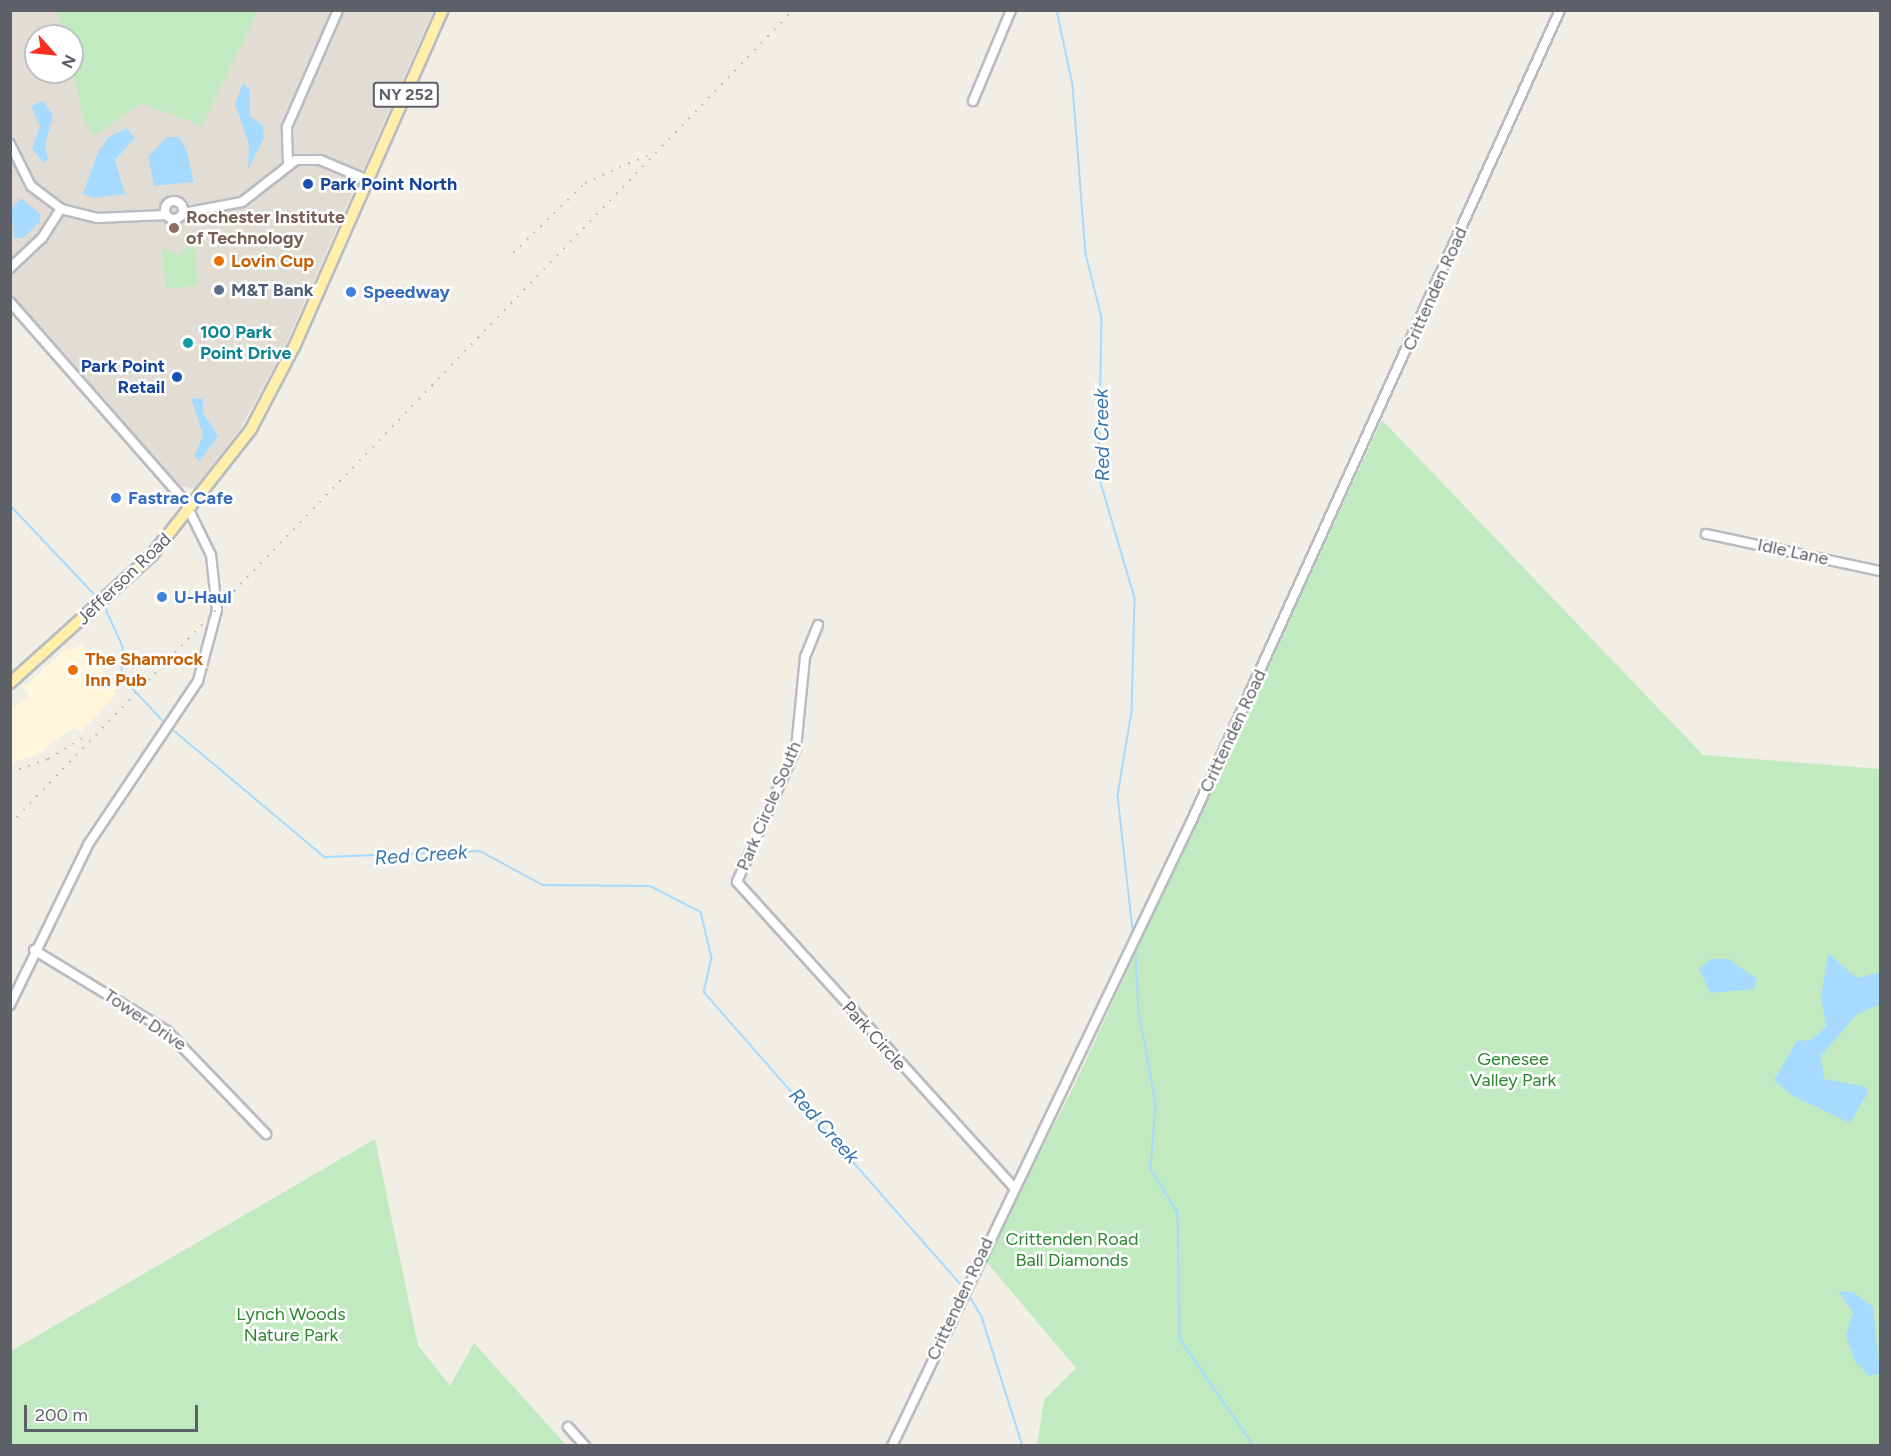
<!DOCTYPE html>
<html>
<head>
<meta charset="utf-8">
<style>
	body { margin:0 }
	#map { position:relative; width:1891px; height:1456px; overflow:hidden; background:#f0eee5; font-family:Figtree,sans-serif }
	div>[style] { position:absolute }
	.commercial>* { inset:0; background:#fff6db }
	.education>* { inset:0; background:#e1ddd4 }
	.green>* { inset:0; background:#c1eac0 }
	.water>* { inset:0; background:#a6dbff }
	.stream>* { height:1.5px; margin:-0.75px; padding:0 0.75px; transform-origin:0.75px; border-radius:0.75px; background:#a6dbff }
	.roads { filter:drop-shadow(2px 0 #b8bbc0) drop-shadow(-2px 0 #b8bbc0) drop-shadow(0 2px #b8bbc0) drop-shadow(0 -2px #b8bbc0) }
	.minor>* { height:8px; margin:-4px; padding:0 4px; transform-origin:4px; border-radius:4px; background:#fff }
	.minor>.ring { margin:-4px; padding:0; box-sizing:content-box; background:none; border:8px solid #fff; border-radius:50% }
	.major>* { height:10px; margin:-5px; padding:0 5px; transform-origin:5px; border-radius:5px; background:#ffefab }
	.rail>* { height:1.5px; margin-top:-0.75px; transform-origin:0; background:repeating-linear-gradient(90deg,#b6b7b8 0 1.5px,transparent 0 9.5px) }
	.dots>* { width:16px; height:16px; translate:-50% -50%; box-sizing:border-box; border:3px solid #fff; border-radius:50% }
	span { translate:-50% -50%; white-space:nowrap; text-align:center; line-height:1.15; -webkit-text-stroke:5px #fff; paint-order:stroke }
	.shield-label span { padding:2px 4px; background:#fff; border:2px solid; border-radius:4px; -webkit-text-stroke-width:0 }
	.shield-label { font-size:16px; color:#5d6167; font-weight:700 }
	.transit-label { font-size:18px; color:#164399; font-weight:700 }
	.left { translate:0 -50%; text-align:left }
	.right { translate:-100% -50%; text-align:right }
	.education-label { font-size:18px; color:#785e54; font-weight:700 }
	.food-label { font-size:18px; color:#c56008; font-weight:700 }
	.street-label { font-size:18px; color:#5d6167 }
	.service-label { font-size:18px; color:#4e5e75; font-weight:700 }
	.shop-label { font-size:18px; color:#366cbe; font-weight:700 }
	.culture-label { font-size:18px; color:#0d838f; font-weight:700 }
	.park-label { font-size:18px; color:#2d8530 }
	.water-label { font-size:20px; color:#3775b2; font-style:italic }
	.frame { position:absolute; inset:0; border:12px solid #5d6167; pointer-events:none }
	.north { position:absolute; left:24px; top:24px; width:60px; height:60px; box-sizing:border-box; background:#fff; border:2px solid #bec0c2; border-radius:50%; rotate:117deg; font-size:16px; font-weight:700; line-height:24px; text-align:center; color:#5d6167 }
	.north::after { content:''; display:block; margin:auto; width:21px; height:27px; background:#f82f23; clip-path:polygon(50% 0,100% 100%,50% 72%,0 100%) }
	.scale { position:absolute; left:24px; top:1405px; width:174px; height:27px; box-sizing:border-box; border:3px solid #5d6167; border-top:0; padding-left:8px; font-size:18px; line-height:21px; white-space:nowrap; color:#5d6167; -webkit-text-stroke:4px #fff; paint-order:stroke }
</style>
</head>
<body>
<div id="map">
	<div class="commercial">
		<i style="clip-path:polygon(83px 645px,116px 687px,114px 697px,81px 731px,73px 728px,36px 755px,11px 763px,11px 710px,29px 695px,23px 687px,64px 651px)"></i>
	</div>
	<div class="education">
		<i style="clip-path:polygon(evenodd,10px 11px,433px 11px,282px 353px,240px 429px,195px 489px,180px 486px,11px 293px,10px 11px,36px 36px,72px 36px,72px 72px,36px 72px,36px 36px)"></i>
	</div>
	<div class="green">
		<i style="clip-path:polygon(57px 11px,258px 11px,202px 126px,141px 103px,95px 136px,84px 121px,72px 66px,72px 36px,65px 36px)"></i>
		<i style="clip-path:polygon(187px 245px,194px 245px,198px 285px,166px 289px,162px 248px,179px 255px)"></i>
		<i style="clip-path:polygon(1382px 420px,1703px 755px,1880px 769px,1880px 1445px,1037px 1445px,1044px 1400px,1076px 1368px,985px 1260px,1075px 1084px)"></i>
		<i style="clip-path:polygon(375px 1139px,418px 1345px,450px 1386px,474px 1343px,566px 1445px,11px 1445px,11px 1351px)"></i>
	</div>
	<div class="water">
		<i style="clip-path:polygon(243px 83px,250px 90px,250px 116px,263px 126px,264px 138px,248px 170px,249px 145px,235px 104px)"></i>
		<i style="clip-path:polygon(43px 101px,53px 116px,45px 145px,48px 159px,43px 163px,32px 148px,40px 126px,31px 106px)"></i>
		<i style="clip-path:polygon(127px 128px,135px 138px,115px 160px,125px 194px,93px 198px,83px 194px,98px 152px,109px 137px)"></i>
		<i style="clip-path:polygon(167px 137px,179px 137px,186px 149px,194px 182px,154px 186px,148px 157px)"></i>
		<i style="clip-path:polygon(21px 198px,40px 214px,40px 222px,23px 238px,14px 238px,11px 208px)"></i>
		<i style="clip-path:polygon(191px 398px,203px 399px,203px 413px,218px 436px,200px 461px,194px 456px,203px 435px)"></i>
		<i style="clip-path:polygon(1828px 953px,1857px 978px,1880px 972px,1880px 1004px,1856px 1015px,1821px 1056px,1824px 1079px,1866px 1087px,1868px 1093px,1850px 1123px,1791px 1095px,1774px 1080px,1797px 1041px,1810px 1040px,1826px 1026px,1821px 997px)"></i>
		<i style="clip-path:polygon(1711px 959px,1728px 959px,1757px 979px,1754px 989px,1710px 993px,1699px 969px)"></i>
		<i style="clip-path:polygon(1838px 1291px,1853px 1292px,1873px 1307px,1880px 1374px,1869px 1376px,1855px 1361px,1846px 1335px,1853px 1312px)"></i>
	</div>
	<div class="stream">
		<i style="left:1057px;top:10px;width:77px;rotate:78deg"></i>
		<i style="left:1073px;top:85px;width:169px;rotate:85.6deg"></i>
		<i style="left:1086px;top:254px;width:66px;rotate:76deg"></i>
		<i style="left:1102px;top:318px;width:158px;rotate:91.1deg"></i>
		<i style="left:1099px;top:476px;width:127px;rotate:73.6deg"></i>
		<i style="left:1135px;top:598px;width:114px;rotate:91.5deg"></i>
		<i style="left:1132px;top:712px;width:85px;rotate:99.5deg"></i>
		<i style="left:1118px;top:796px;width:135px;rotate:83.6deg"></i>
		<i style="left:10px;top:505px;width:128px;rotate:46.6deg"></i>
		<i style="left:104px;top:604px;width:47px;rotate:66.2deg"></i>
		<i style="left:123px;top:647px;width:30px;rotate:92deg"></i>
		<i style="left:122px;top:677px;width:63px;rotate:46.9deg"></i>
		<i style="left:171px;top:728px;width:201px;rotate:40deg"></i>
		<i style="left:325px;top:857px;width:155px;rotate:-2.2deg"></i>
		<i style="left:480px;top:851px;width:72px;rotate:28.4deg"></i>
		<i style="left:543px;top:885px;width:107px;rotate:0.5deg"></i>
		<i style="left:650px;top:886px;width:57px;rotate:27deg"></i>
		<i style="left:701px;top:912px;width:47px;rotate:76.6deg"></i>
		<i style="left:712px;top:958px;width:35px;rotate:103deg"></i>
		<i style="left:704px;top:992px;width:394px;rotate:48.7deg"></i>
		<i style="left:1136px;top:954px;width:57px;rotate:87deg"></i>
		<i style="left:1139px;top:1011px;width:95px;rotate:79.6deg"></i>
		<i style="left:1156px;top:1104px;width:65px;rotate:94.4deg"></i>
		<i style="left:1151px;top:1169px;width:52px;rotate:58.5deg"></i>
		<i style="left:1178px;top:1213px;width:126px;rotate:89.1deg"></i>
		<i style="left:1180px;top:1339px;width:130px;rotate:55.3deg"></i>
		<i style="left:969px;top:1295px;width:26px;rotate:59deg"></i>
		<i style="left:982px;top:1317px;width:135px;rotate:72.4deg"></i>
	</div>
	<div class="roads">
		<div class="minor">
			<i style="left:973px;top:101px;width:99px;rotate:-67.3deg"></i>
			<i style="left:10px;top:144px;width:47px;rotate:63.4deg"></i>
			<i style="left:31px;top:186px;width:38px;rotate:37deg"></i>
			<i style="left:61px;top:209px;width:37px;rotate:14deg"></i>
			<i style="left:97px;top:218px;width:69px;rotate:-2.5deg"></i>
			<i style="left:288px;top:163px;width:36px;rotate:-92deg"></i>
			<i style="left:287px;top:127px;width:128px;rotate:-66.4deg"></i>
			<i class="ring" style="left:165px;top:201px;width:10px;height:10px"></i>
			<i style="left:183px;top:213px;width:60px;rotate:-10.6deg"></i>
			<i style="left:242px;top:202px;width:68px;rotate:-37.9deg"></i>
			<i style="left:296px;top:160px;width:24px"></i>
			<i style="left:320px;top:160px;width:52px;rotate:22.6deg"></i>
			<i style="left:10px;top:268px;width:44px;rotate:-43.2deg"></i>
			<i style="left:42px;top:238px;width:35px;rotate:-57deg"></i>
			<i style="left:10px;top:302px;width:264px;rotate:48.7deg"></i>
			<i style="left:184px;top:500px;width:61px;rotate:63.9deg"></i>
			<i style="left:211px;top:555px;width:55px;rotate:83.8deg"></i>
			<i style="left:217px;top:610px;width:73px;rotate:105deg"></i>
			<i style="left:198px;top:681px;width:197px;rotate:123.9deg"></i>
			<i style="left:88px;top:845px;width:178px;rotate:116deg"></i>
			<i style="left:1706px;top:534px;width:178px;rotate:12deg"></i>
			<i style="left:818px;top:625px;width:35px;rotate:112deg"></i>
			<i style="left:805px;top:657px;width:91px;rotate:95.6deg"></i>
			<i style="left:796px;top:748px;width:146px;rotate:113.8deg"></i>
			<i style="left:737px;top:882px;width:412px;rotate:47.8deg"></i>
			<i style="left:34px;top:950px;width:156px;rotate:31.3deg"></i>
			<i style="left:167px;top:1031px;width:143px;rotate:46.1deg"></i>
			<i style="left:568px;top:1427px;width:25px;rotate:48deg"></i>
			<i style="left:892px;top:1446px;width:692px;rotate:-64.4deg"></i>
			<i style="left:1191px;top:822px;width:892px;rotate:-65.56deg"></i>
		</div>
		<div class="major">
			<i style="left:10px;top:683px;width:191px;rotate:-42deg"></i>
			<i style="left:152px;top:555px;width:160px;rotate:-51.8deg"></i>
			<i style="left:251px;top:429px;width:95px;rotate:-62.4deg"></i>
			<i style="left:295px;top:345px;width:366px;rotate:-66.2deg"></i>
		</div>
	</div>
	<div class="rail">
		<i style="left:513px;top:253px;width:100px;rotate:-44.2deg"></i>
		<i style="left:585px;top:183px;width:71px;rotate:-24deg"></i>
		<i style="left:10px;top:772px;width:40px;rotate:-18.9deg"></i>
		<i style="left:48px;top:759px;width:47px;rotate:-31deg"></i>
		<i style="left:10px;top:824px;width:1129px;rotate:-46.11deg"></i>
	</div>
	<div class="dots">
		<i style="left:308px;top:184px;background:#1a4fb4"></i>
		<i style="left:174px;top:228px;background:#8d6e63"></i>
		<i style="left:219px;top:261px;background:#e8710a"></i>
		<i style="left:219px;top:290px;background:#5c6f8a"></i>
		<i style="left:351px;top:292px;background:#3f7fe0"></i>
		<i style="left:188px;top:343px;background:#0f9aa8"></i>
		<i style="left:177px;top:377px;background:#1a4fb4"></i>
		<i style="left:116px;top:498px;background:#3f7fe0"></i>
		<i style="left:162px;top:597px;background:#3f7fe0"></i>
		<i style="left:73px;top:670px;background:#e8710a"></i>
	</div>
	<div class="shield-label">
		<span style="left:406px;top:95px">NY 252</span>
	</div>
	<div class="transit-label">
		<span class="left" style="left:320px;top:184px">Park Point North</span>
		<span class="right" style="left:165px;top:377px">Park Point<br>Retail</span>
	</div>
	<div class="education-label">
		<span class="left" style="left:186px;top:228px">Rochester Institute<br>of Technology</span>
	</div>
	<div class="food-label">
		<span class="left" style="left:231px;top:261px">Lovin Cup</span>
		<span class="left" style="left:85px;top:670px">The Shamrock<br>Inn Pub</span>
	</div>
	<div class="street-label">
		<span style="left:1435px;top:289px;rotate:-66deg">Crittenden Road</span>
		<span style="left:1793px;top:552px;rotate:12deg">Idle Lane</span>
		<span style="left:124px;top:579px;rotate:-44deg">Jefferson Road</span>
		<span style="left:1233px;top:731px;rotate:-65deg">Crittenden Road</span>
		<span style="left:769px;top:806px;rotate:-67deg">Park Circle South</span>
		<span style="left:145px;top:1020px;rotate:34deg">Tower Drive</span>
		<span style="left:874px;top:1036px;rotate:48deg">Park Circle</span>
		<span style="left:960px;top:1299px;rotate:-65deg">Crittenden Road</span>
	</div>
	<div class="service-label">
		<span class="left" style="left:231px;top:290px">M&amp;T Bank</span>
	</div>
	<div class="shop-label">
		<span class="left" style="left:363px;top:292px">Speedway</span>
		<span class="left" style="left:128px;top:498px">Fastrac Cafe</span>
		<span class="left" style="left:174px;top:597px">U-Haul</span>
	</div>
	<div class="culture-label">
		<span class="left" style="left:200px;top:343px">100 Park<br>Point Drive</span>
	</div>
	<div class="park-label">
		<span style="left:1513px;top:1070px">Genesee<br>Valley Park</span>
		<span style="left:1072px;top:1250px">Crittenden Road<br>Ball Diamonds</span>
		<span style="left:291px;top:1325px">Lynch Woods<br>Nature Park</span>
	</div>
	<div class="water-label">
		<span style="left:1102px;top:435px;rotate:-91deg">Red Creek</span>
		<span style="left:421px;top:855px;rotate:-4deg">Red Creek</span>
		<span style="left:824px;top:1126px;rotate:48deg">Red Creek</span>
	</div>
	<div class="frame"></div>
	<div class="north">N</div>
	<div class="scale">200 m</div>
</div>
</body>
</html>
